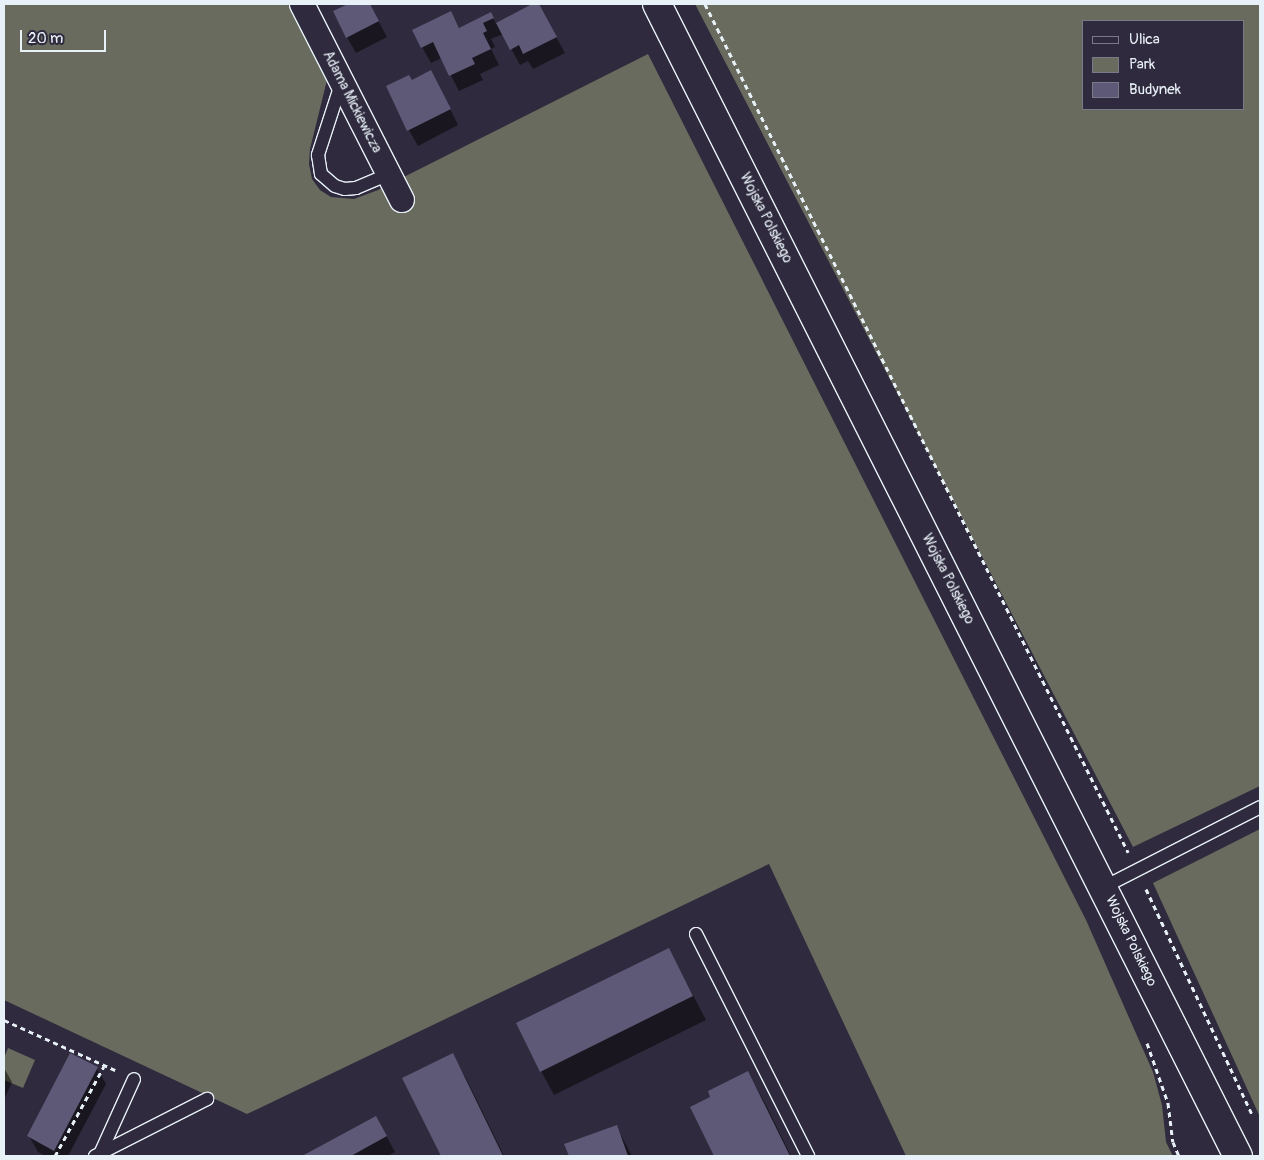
<!DOCTYPE html>
<html>
<head>
<meta charset="utf-8">
<style>
	body { margin:0 }
	#map { position:relative; width:1264px; height:1160px; overflow:hidden; background:#2f2a3d; font-family:Pangolin,sans-serif }
	div>[style] { position:absolute }
	.green>* { inset:0; background:#686b5d }
	.shadow>* { inset:0; background:#0007 }
	.building>* { inset:0; background:#5e5977 }
	.path>* { height:3px; margin-top:-1.5px; transform-origin:0; background:repeating-linear-gradient(90deg,#e8f1f8 0 5px,transparent 0 9px) }
	.roads { filter:drop-shadow(1px 0 #e8f1f8) drop-shadow(-1px 0 #e8f1f8) drop-shadow(0 1px #e8f1f8) drop-shadow(0 -1px #e8f1f8) }
	.service>* { height:12px; margin:-6px; padding:0 6px; transform-origin:6px; border-radius:6px; background:#2f2a3d }
	.minor>* { height:24px; margin:-12px; padding:0 12px; transform-origin:12px; border-radius:12px; background:#2f2a3d }
	.tertiary>* { height:28px; margin:-14px; padding:0 14px; transform-origin:14px; border-radius:14px; background:#2f2a3d }
	span { translate:-50% -50%; white-space:nowrap; text-align:center; line-height:1.15; -webkit-text-stroke:4px #2f2a3d; paint-order:stroke }
	.street-label { font-size:14px; color:#e8f1f8 }
	.frame { position:absolute; inset:0; border:5px solid #e8f1f8; pointer-events:none }
	.legend { position:absolute; left:1082px; top:20px; width:162px; height:90px; box-sizing:border-box; background:#2f2a3d; border:1px solid #797a88; margin:0; padding:6px 9px; list-style:none; font-size:15px; color:#e8f1f8 }
	.legend li { display:flex; align-items:center; gap:10px; height:25px }
	.legend b { width:25px; border:1px solid #797a88 }
	.scale { position:absolute; left:20px; top:30px; width:86px; height:22px; box-sizing:border-box; border:2px solid #e8f1f8; border-top:0; padding-left:6px; font-size:15px; line-height:18px; white-space:nowrap; color:#e8f1f8; -webkit-text-stroke:4px #2f2a3d; paint-order:stroke }
</style>
</head>
<body>
<div id="map">
	<div class="green">
		<i style="clip-path:polygon(4px 4px,288px 4px,327px 80px,310px 149px,309px 164px,312px 179px,320px 190px,331px 197px,354px 199px,378px 190px,648px 54px,1086px 920px,1153px 1072px,1162px 1105px,1166px 1142px,1173px 1156px,906px 1156px,769px 864px,247px 1114px,4px 1000px)"></i>
		<i style="clip-path:polygon(evenodd,695px 4px,1260px 4px,1260px 786px,1133px 847px,695px 4px,1083px 21px,1243px 21px,1243px 109px,1083px 109px,1083px 21px)"></i>
		<i style="clip-path:polygon(1260px 829px,1260px 1117px,1153px 883px)"></i>
		<i style="clip-path:polygon(8px 1048px,35px 1060px,23px 1088px,4px 1080px,4px 1058px)"></i>
	</div>
	<div class="shadow">
		<i style="clip-path:polygon(346px 4px,369px 4px,387px 37px,356px 53px,347px 37px)"></i>
		<i style="clip-path:polygon(535px 4px,538px 4px,565px 53px,533px 69px,528px 61px,520px 65px,503px 34px,491px 39px,495px 47px,491px 49px,499px 65px,480px 74px,483px 80px,459px 91px,442px 58px,431px 63px,422px 47px,451px 12px,460px 29px,491px 14px,496px 24px)"></i>
		<i style="clip-path:polygon(411px 82px,440px 88px,458px 125px,418px 146px,409px 130px)"></i>
		<i style="clip-path:polygon(669px 949px,706px 1020px,554px 1095px,541px 1071px)"></i>
		<i style="clip-path:polygon(452px 1054px,466px 1078px,504px 1156px,442px 1156px,404px 1078px)"></i>
		<i style="clip-path:polygon(4px 1068px,12px 1082px,4px 1100px)"></i>
		<i style="clip-path:polygon(97px 1068px,106px 1084px,68px 1156px,46px 1156px,38px 1152px,29px 1136px)"></i>
		<i style="clip-path:polygon(748px 1073px,765px 1103px,791px 1156px,716px 1156px,692px 1108px,712px 1098px)"></i>
		<i style="clip-path:polygon(376px 1117px,395px 1152px,388px 1156px,304px 1156px)"></i>
		<i style="clip-path:polygon(616px 1126px,632px 1156px,570px 1156px,566px 1145px)"></i>
	</div>
	<div class="building">
		<i style="clip-path:polygon(348px 4px,370px 4px,379px 21px,346px 38px,333px 11px)"></i>
		<i style="clip-path:polygon(532px 4px,539px 4px,557px 37px,523px 54px,519px 45px,510px 50px,496px 23px)"></i>
		<i style="clip-path:polygon(451px 11px,459px 28px,491px 12px,494px 18px,483px 23px,487px 31px,483px 33px,491px 49px,472px 58px,475px 64px,449px 76px,433px 42px,421px 48px,412px 30px)"></i>
		<i style="clip-path:polygon(431px 70px,451px 109px,407px 131px,386px 86px,409px 75px,412px 80px)"></i>
		<i style="clip-path:polygon(669px 948px,693px 996px,540px 1072px,516px 1023px)"></i>
		<i style="clip-path:polygon(70px 1053px,98px 1067px,54px 1151px,27px 1136px)"></i>
		<i style="clip-path:polygon(453px 1053px,503px 1156px,441px 1156px,402px 1078px)"></i>
		<i style="clip-path:polygon(748px 1071px,790px 1156px,714px 1156px,690px 1107px,710px 1097px,708px 1091px)"></i>
		<i style="clip-path:polygon(376px 1116px,387px 1136px,351px 1156px,302px 1156px)"></i>
		<i style="clip-path:polygon(617px 1125px,628px 1156px,569px 1156px,564px 1144px)"></i>
	</div>
	<div class="path">
		<i style="left:705px;top:4px;width:948px;rotate:63.49deg"></i>
		<i style="left:1146px;top:889px;width:251px;rotate:64.8deg"></i>
		<i style="left:4px;top:1020px;width:122px;rotate:24.2deg"></i>
		<i style="left:1147px;top:1043px;width:64px;rotate:70.7deg"></i>
		<i style="left:1168px;top:1103px;width:39px;rotate:83deg"></i>
		<i style="left:1173px;top:1142px;width:15px;rotate:67deg"></i>
		<i style="left:55px;top:1156px;width:102px;rotate:-61.4deg"></i>
	</div>
	<div class="roads">
		<div class="service">
			<i style="left:342px;top:81px;width:78px;rotate:108deg"></i>
			<i style="left:318px;top:155px;width:19px;rotate:81deg"></i>
			<i style="left:321px;top:174px;width:18px;rotate:41deg"></i>
			<i style="left:335px;top:186px;width:10px;rotate:17deg"></i>
			<i style="left:345px;top:189px;width:11px;rotate:-5deg"></i>
			<i style="left:356px;top:188px;width:36px;rotate:-23deg"></i>
			<i style="left:1104px;top:887px;width:175px;rotate:-27.1deg"></i>
			<i style="left:696px;top:934px;width:249px;rotate:63.2deg"></i>
			<i style="left:100px;top:1154px;width:82px;rotate:-65.6deg"></i>
			<i style="left:95px;top:1156px;width:126px;rotate:-27deg"></i>
		</div>
		<div class="minor">
			<i style="left:302px;top:4px;width:220px;rotate:63deg"></i>
		</div>
		<div class="tertiary">
			<i style="left:657px;top:4px;width:1290px;rotate:63.24deg"></i>
		</div>
	</div>
	<div class="street-label">
		<span style="left:352px;top:102px;rotate:63deg">Adama Mickiewicza</span>
		<span style="left:766px;top:218px;rotate:63deg">Wojska Polskiego</span>
		<span style="left:948px;top:579px;rotate:63deg">Wojska Polskiego</span>
		<span style="left:1131px;top:941px;rotate:64deg">Wojska Polskiego</span>
	</div>
	<div class="frame"></div>
	<ul class="legend">
	<li><b style="height:6px;background:#2f2a3d"></b>Ulica</li>
	<li><b style="height:14px;background:#686b5d"></b>Park</li>
	<li><b style="height:14px;background:#5e5977"></b>Budynek</li>
	</ul>
	<div class="scale">20 m</div>
</div>
</body>
</html>
